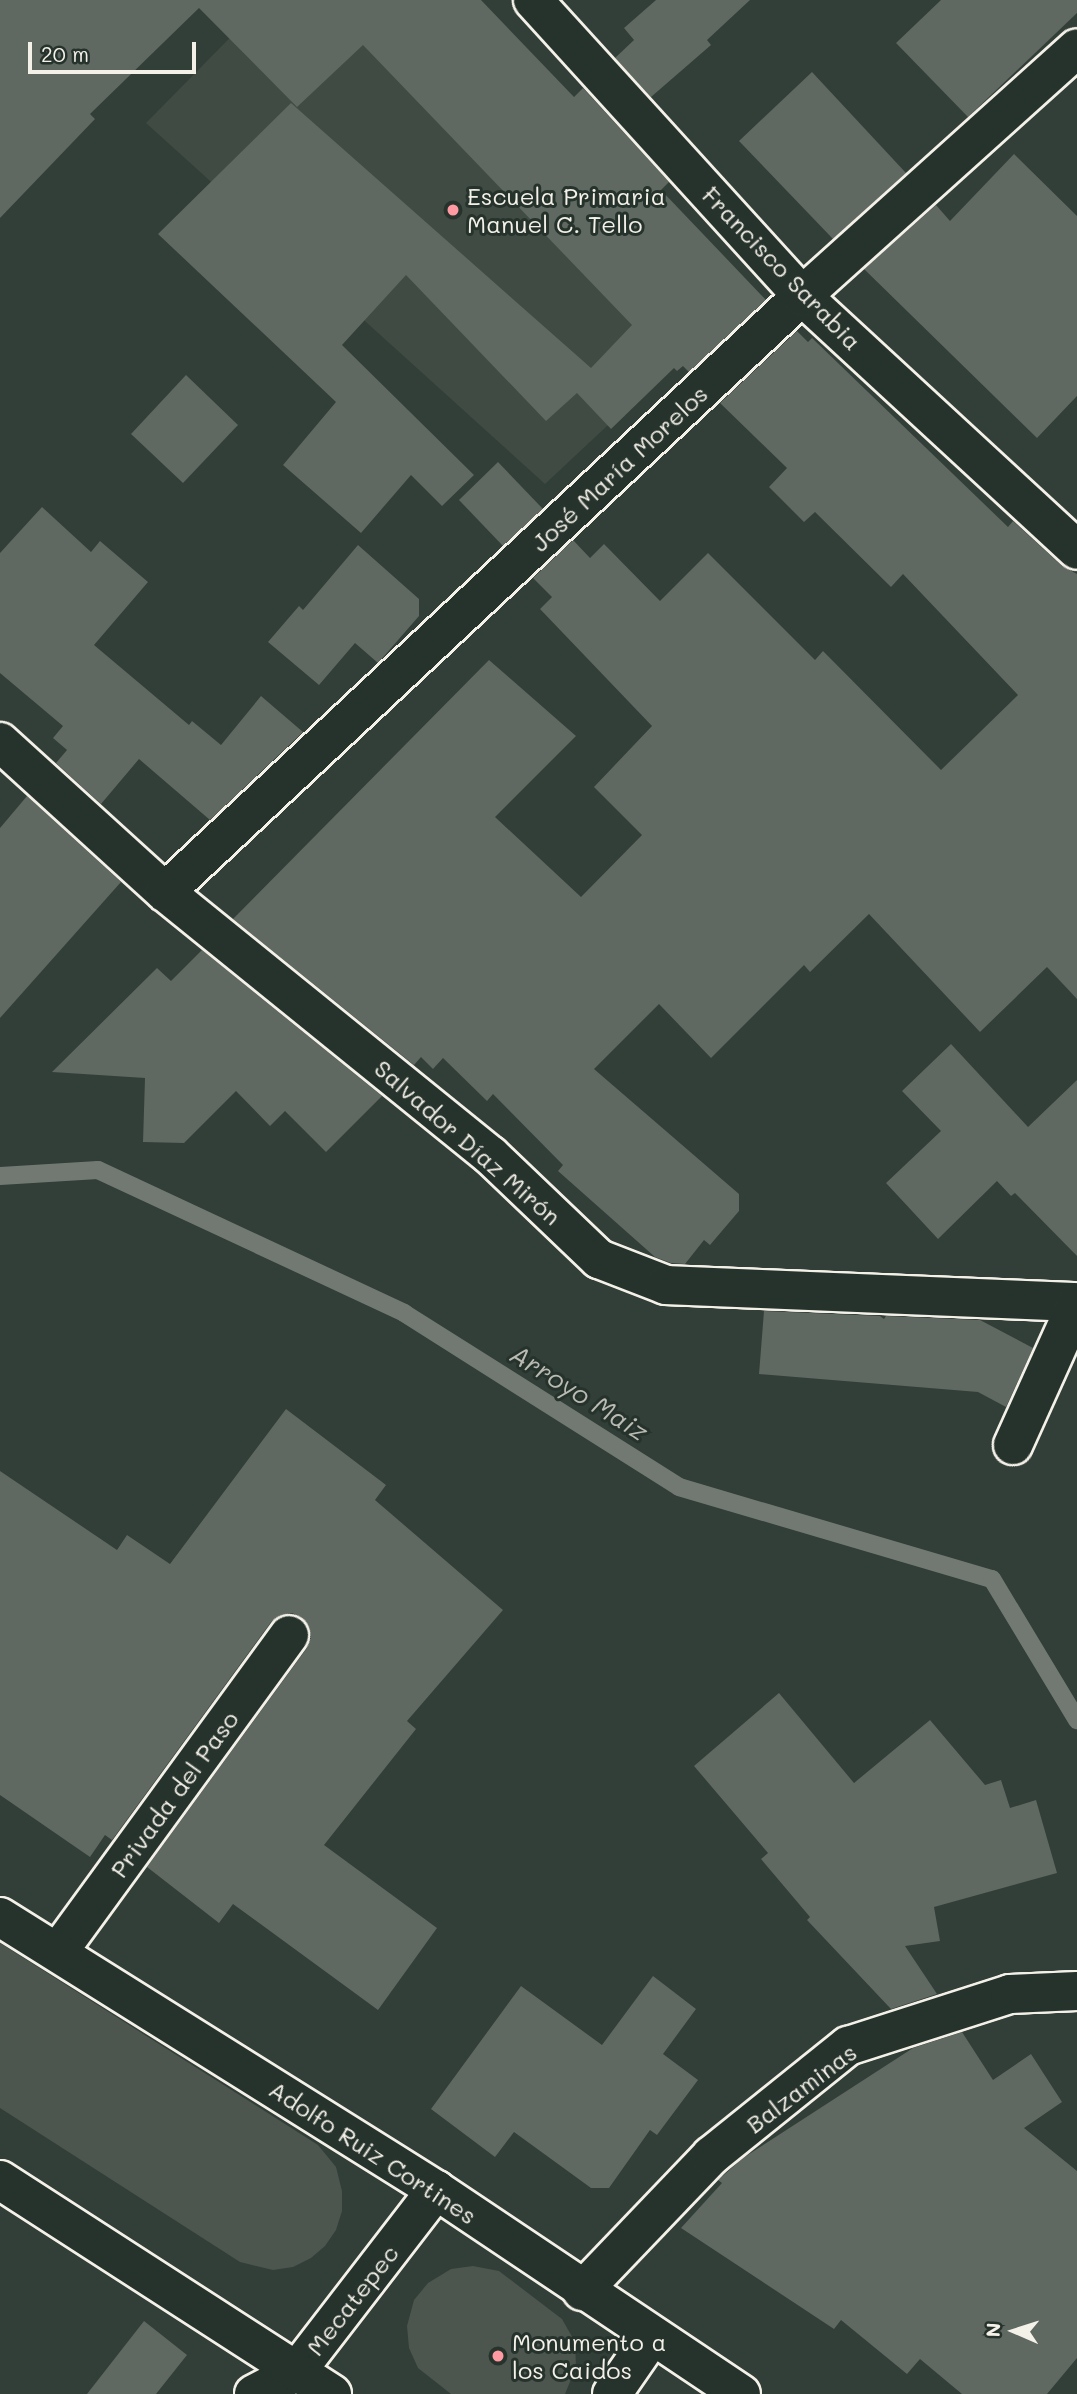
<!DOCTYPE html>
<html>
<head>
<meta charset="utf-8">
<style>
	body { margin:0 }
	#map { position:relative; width:1077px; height:2394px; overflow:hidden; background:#323e38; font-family:Mali,sans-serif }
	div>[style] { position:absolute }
	.built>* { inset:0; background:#404b44 }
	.green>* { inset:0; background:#4c564f }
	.stream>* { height:18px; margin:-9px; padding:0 9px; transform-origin:9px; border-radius:9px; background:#727972 }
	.building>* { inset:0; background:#5f6861 }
	.roads { filter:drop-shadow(2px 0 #f4f1e8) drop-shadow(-2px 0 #f4f1e8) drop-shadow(0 2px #f4f1e8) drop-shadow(0 -2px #f4f1e8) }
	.street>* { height:38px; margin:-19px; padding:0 19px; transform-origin:19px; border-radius:19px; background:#26332d }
	.secondary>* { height:38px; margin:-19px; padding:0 19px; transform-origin:19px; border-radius:19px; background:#26332d }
	.dots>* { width:19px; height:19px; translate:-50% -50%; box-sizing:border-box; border:4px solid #26332d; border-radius:50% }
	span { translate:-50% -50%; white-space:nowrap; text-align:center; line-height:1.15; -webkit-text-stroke:6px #26332d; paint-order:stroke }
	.poi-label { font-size:24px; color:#f4f1e8 }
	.left { translate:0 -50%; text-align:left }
	.street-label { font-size:24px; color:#f4f1e8 }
	.water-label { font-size:26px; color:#babbb3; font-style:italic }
	.north { position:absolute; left:979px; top:2296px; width:70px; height:70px; -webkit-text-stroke:5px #26332d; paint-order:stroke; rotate:273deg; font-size:19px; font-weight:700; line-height:28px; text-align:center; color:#f4f1e8 }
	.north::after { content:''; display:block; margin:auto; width:24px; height:32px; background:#f4f1e8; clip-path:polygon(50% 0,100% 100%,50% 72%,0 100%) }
	.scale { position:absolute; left:28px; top:42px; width:168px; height:32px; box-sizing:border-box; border:4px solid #f4f1e8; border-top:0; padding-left:9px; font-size:21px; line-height:24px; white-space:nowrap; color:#f4f1e8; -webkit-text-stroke:5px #26332d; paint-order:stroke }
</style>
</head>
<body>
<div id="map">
	<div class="built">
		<i style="clip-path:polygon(267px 0,464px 0,746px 296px,545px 484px,146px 123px)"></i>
	</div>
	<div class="green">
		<i style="clip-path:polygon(0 1943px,318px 2145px,336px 2167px,342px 2191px,342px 2211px,336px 2230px,325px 2246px,311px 2258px,293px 2267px,273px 2270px,240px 2262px,0 2108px)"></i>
		<i style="clip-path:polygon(473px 2266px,499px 2271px,562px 2319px,575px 2342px,576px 2367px,565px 2394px,451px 2394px,418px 2368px,409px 2348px,407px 2326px,414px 2300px,428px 2283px,451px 2269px)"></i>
	</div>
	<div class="stream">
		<i style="left:0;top:1176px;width:98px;rotate:-3.5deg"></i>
		<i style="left:98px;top:1170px;width:338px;rotate:25deg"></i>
		<i style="left:404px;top:1313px;width:325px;rotate:32.3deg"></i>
		<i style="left:679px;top:1487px;width:326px;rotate:16.4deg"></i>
		<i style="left:992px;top:1579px;width:165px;rotate:58.9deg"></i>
	</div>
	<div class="building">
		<i style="clip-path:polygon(0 0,481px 0,574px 97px,583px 88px,669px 182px,661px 190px,766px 300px,689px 372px,683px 366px,677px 371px,674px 368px,611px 429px,577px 393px,546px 421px,406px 275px,342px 345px,474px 475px,442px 506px,411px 475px,361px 533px,283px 465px,336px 402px,158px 234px,291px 103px,591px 368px,632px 325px,363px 45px,297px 107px,199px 8px,90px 114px,95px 119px,0 218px)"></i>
		<i style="clip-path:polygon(656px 0,750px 0,707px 40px,711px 45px,651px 97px,615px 58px,634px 40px,624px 28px)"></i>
		<i style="clip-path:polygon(941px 0,1077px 0,1077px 13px,968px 117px,896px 43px)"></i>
		<i style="clip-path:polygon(812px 72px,906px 173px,833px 239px,739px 141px)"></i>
		<i style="clip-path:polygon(1014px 154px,1077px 216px,1077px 396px,1037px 438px,864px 269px,936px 205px,950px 221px)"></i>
		<i style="clip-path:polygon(797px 331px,808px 342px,812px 338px,1008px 527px,1013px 521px,1062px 566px,1077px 574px,1077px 999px,1047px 967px,980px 1032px,869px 914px,810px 972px,804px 965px,711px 1058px,659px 1004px,594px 1069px,739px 1194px,739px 1211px,710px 1245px,704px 1240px,685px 1264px,671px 1263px,655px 1257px,558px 1171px,563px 1165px,493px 1094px,487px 1101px,443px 1058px,433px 1069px,421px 1057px,414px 1065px,233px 919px,489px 660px,576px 736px,495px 817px,581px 897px,642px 835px,594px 787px,652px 726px,540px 609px,552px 597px,533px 578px,573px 540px,590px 558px,604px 544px,660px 601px,708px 553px,815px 660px,823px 651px,941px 770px,1018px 695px,903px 574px,891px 587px,815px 512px,804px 522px,769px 487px,787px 468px,720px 403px)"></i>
		<i style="clip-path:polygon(186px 375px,238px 425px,183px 483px,131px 434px)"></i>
		<i style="clip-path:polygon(498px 462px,543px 509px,503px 546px,459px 500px)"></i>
		<i style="clip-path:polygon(42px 507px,91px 552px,100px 541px,148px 582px,94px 645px,189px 725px,192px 721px,221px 745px,261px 696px,303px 732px,210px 820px,139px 759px,101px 804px,56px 763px,67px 750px,53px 738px,63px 726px,0 673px,0 553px)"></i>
		<i style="clip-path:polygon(358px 545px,419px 599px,419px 616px,378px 663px,355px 643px,319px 685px,268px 642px,299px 606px,303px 610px)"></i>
		<i style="clip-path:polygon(27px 796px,121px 882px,0 1018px,0 828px)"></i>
		<i style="clip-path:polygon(202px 950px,382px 1096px,326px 1152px,285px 1111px,270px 1126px,236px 1091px,184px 1143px,143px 1142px,145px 1078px,52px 1072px,157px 968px,171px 981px)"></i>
		<i style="clip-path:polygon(951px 1044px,1028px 1127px,1077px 1080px,1077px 1256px,1015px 1193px,1011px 1196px,997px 1181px,938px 1239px,886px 1183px,941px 1131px,902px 1091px)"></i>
		<i style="clip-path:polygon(764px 1311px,880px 1316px,884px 1319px,886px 1316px,980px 1320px,1033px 1348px,1006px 1407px,978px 1392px,759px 1374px)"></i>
		<i style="clip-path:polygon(286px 1409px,386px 1485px,375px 1500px,503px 1610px,407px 1721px,416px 1729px,324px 1845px,437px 1928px,378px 2010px,233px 1904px,219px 1923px,147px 1867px,307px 1648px,311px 1638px,309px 1627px,301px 1617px,292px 1613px,281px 1615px,271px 1622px,112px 1840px,105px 1835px,90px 1857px,0 1795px,0 1471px,117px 1550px,127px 1535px,170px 1564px)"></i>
		<i style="clip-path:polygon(779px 1693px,854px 1783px,930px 1720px,985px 1785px,1001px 1780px,1010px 1808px,1036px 1800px,1057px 1873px,934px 1907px,940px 1941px,905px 1946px,937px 1994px,891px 2009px,807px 1920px,810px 1917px,761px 1859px,768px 1853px,694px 1766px)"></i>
		<i style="clip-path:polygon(653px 1976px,696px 2009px,663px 2054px,698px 2080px,657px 2135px,650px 2130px,609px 2188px,591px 2188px,514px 2132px,495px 2157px,431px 2109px,521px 1986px,602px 2045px)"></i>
		<i style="clip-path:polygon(962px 2032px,993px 2080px,1031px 2054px,1062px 2102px,1024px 2128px,1077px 2171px,1077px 2358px,1047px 2394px,962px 2394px,920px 2359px,907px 2374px,841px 2320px,834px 2329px,681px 2228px,722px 2183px,718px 2180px,743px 2158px,913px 2048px)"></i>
		<i style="clip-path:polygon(144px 2321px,187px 2355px,156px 2394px,87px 2394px)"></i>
	</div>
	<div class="roads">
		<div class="street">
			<i style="left:533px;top:0;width:400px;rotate:47.7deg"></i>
			<i style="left:802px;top:296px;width:374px;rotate:42.7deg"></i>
			<i style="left:0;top:742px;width:223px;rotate:42.3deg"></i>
			<i style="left:165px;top:892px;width:418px;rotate:39deg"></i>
			<i style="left:490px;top:1155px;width:151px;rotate:43.7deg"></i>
			<i style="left:599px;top:1259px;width:72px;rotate:21.2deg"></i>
			<i style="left:666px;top:1285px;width:411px;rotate:2.4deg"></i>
			<i style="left:165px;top:892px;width:872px;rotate:-43.1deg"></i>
			<i style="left:802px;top:296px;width:370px;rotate:-42deg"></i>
			<i style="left:1013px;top:1445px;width:156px;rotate:-65.7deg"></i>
			<i style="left:58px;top:1952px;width:392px;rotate:-53.9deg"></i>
			<i style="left:582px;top:2291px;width:187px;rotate:-46.3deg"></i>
			<i style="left:711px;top:2156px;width:176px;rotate:-38.8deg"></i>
			<i style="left:848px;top:2046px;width:170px;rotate:-17.8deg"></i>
			<i style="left:1010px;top:1994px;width:67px;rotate:-2.6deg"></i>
			<i style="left:254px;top:2394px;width:47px;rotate:-27.6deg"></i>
			<i style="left:296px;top:2372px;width:230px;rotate:-52.4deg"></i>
		</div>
		<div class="secondary">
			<i style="left:0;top:1917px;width:514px;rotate:32.05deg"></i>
			<i style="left:436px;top:2190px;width:367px;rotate:33.8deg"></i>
			<i style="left:0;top:2180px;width:395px;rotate:32.8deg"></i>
			<i style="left:612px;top:2394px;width:70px;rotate:-55.4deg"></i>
		</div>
	</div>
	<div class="dots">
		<i style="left:453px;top:210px;background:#ff9aa2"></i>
		<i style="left:498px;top:2356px;background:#ff9aa2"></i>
	</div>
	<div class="poi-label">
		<span class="left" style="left:467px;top:210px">Escuela Primaria<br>Manuel C. Tello</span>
		<span class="left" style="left:512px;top:2356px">Monumento a<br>los Caidos</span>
	</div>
	<div class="street-label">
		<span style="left:782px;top:268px;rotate:46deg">Francisco Sarabia</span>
		<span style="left:619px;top:468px;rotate:-43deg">José María Morelos</span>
		<span style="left:468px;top:1142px;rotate:41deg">Salvador Díaz Mirón</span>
		<span style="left:174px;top:1794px;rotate:-54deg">Privada del Paso</span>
		<span style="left:801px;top:2088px;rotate:-37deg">Balzaminas</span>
		<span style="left:373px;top:2152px;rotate:33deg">Adolfo Ruiz Cortines</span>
		<span style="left:352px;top:2300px;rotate:-52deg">Mecatepec</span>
	</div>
	<div class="water-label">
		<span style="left:579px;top:1393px;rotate:32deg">Arroyo Maiz</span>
	</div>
	<div class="north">N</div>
	<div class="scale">20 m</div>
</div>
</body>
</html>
